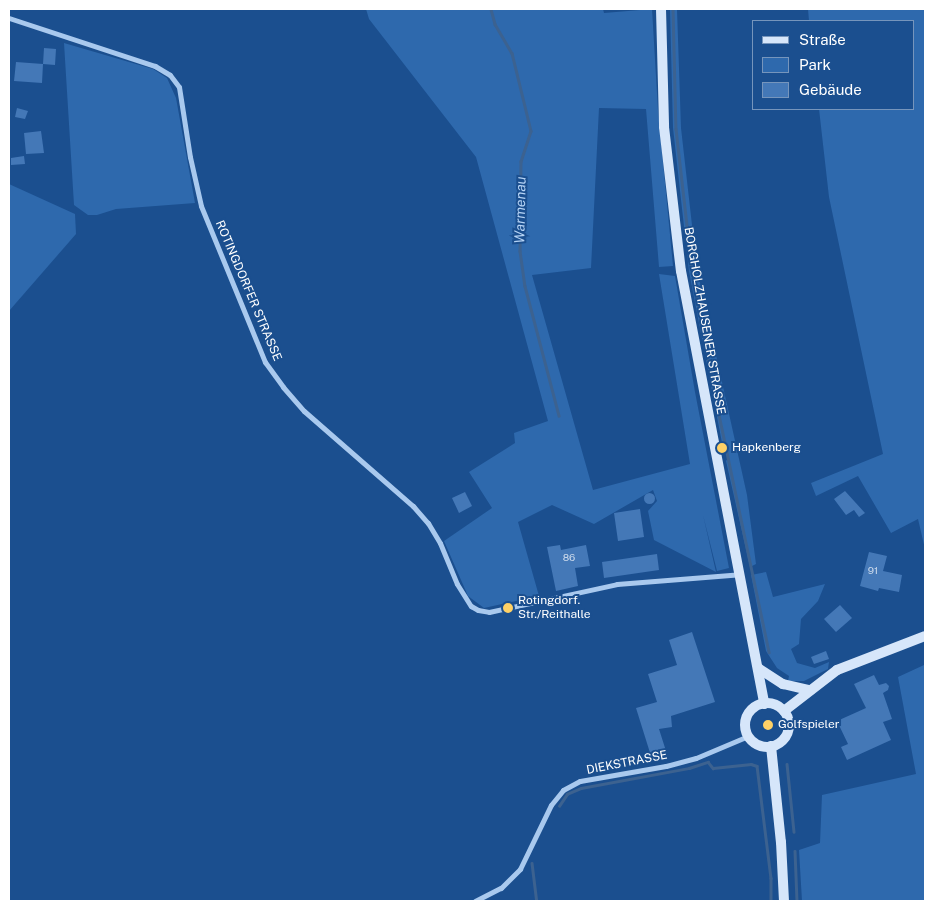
<!DOCTYPE html>
<html>
<head>
<meta charset="utf-8">
<style>
	body { margin:0 }
	#map { position:relative; width:934px; height:910px; overflow:hidden; background:#1b4f8f; font-family:"Public Sans",sans-serif }
	div>[style] { position:absolute }
	.green>* { inset:0; background:#2e69ad }
	.stream>* { height:2.5px; margin:-1.25px; padding:0 1.25px; transform-origin:1.25px; border-radius:1.25px; background:#3c6290 }
	.building>* { inset:0; background:#4478b7 }
	.round { border-radius:50% }
	.minor>* { height:5px; margin:-2.5px; padding:0 2.5px; transform-origin:2.5px; border-radius:2.5px; background:#a9c9ee }
	.secondary>* { height:10px; margin:-5px; padding:0 5px; transform-origin:5px; border-radius:5px; background:#d6e6fa }
	.secondary>.ring { margin:-5px; padding:0; box-sizing:content-box; background:none; border:10px solid #d6e6fa; border-radius:50% }
	.dots>* { width:14px; height:14px; translate:-50% -50%; box-sizing:border-box; border:2px solid #1b4f8f; border-radius:50% }
	span { translate:-50% -50%; white-space:nowrap; text-align:center; line-height:1.15; -webkit-text-stroke:4px #1b4f8f; paint-order:stroke }
	.number-label { font-size:10px; color:#d0dded }
	.number-label span { -webkit-text-stroke-width:0 }
	.street-label { font-size:12px; color:#fff }
	.poi-label { font-size:12px; color:#fff }
	.left { translate:0 -50%; text-align:left }
	.water-label { font-size:14px; color:#b5d3f5; font-style:italic }
	.frame { position:absolute; inset:0; border:10px solid #fff; pointer-events:none }
	.legend { position:absolute; left:752px; top:20px; width:162px; height:90px; box-sizing:border-box; background:#1b4f8f; border:1px solid #7695bc; margin:0; padding:6px 9px; list-style:none; font-size:15px; color:#fff }
	.legend li { display:flex; align-items:center; gap:10px; height:25px }
	.legend b { width:25px; border:1px solid #7695bc }
</style>
</head>
<body>
<div id="map">
	<div class="green">
		<i style="clip-path:polygon(366px 9px,603px 9px,604px 13px,652px 9px,658px 110px,673px 266px,659px 267px,646px 109px,599px 108px,591px 268px,532px 275px,593px 490px,690px 464px,659px 274px,675px 276px,695px 392px,729px 568px,717px 571px,703px 515px,716px 572px,654px 540px,648px 511px,657px 501px,653px 490px,594px 524px,552px 505px,518px 522px,539px 596px,484px 608px,468px 596px,444px 541px,492px 508px,469px 472px,515px 443px,514px 433px,548px 421px,476px 157px,369px 19px)"></i>
		<i style="clip-path:polygon(670px 9px,677px 9px,681px 128px,697px 269px,747px 495px,756px 564px,750px 567px,726px 461px,728px 458px,726px 450px,723px 448px,689px 271px,673px 128px)"></i>
		<i style="clip-path:polygon(808px 9px,925px 9px,925px 549px,918px 519px,891px 533px,858px 476px,816px 496px,811px 483px,883px 454px,829px 197px,819px 109px,913px 109px,913px 21px,809px 21px)"></i>
		<i style="clip-path:polygon(64px 43px,153px 69px,167px 78px,176px 98px,195px 203px,116px 209px,97px 215px,88px 215px,74px 205px)"></i>
		<i style="clip-path:polygon(9px 184px,75px 214px,76px 234px,9px 311px)"></i>
		<i style="clip-path:polygon(766px 572px,773px 597px,825px 584px,818px 601px,801px 619px,799px 644px,791px 649px,797px 663px,815px 668px,829px 662px,828px 669px,804px 681px,788px 681px,789px 676px,777px 668px,766px 651px,751px 575px)"></i>
		<i style="clip-path:polygon(924px 665px,925px 901px,802px 901px,799px 850px,820px 843px,822px 795px,916px 774px,898px 677px)"></i>
	</div>
	<div class="stream">
		<i style="left:491px;top:9px;width:16px;rotate:75deg"></i>
		<i style="left:495px;top:24px;width:34px;rotate:60deg"></i>
		<i style="left:512px;top:53px;width:80px;rotate:76.3deg"></i>
		<i style="left:531px;top:131px;width:32px;rotate:108deg"></i>
		<i style="left:521px;top:161px;width:90px;rotate:90.6deg"></i>
		<i style="left:520px;top:251px;width:35px;rotate:82deg"></i>
		<i style="left:525px;top:286px;width:134px;rotate:75.3deg"></i>
		<i style="left:673px;top:9px;width:120px;rotate:88.6deg"></i>
		<i style="left:676px;top:129px;width:142px;rotate:83.5deg"></i>
		<i style="left:692px;top:270px;width:123px;rotate:79.7deg"></i>
		<i style="left:714px;top:391px;width:267px;rotate:78.1deg"></i>
		<i style="left:787px;top:764px;width:68px;rotate:84.1deg"></i>
		<i style="left:559px;top:806px;width:14px;rotate:-56deg"></i>
		<i style="left:567px;top:794px;width:15px;rotate:-23deg"></i>
		<i style="left:581px;top:788px;width:110px;rotate:-10.5deg"></i>
		<i style="left:689px;top:768px;width:20px;rotate:-18deg"></i>
		<i style="left:708px;top:762px;width:8px;rotate:50deg"></i>
		<i style="left:713px;top:768px;width:38px;rotate:-6deg"></i>
		<i style="left:751px;top:764px;width:6px;rotate:18deg"></i>
		<i style="left:757px;top:766px;width:113px;rotate:82.9deg"></i>
		<i style="left:771px;top:878px;width:23px;rotate:90deg"></i>
		<i style="left:795px;top:851px;width:50px;rotate:87.7deg"></i>
		<i style="left:532px;top:863px;width:38px;rotate:83deg"></i>
	</div>
	<div class="building">
		<i style="clip-path:polygon(44px 48px,56px 49px,55px 65px,43px 64px,42px 83px,14px 81px,16px 62px,43px 64px)"></i>
		<i style="clip-path:polygon(17px 108px,28px 111px,25px 119px,15px 117px)"></i>
		<i style="clip-path:polygon(41px 131px,44px 153px,26px 154px,24px 133px)"></i>
		<i style="clip-path:polygon(24px 156px,25px 164px,11px 165px,11px 158px)"></i>
		<i style="clip-path:polygon(845px 491px,865px 513px,859px 517px,854px 510px,846px 515px,834px 499px)"></i>
		<i style="clip-path:polygon(465px 492px,472px 506px,459px 513px,452px 498px)"></i>
		<i class="round" style="left:643.5px;top:492.5px;width:11px;height:11px"></i>
		<i style="clip-path:polygon(640px 509px,644px 537px,618px 541px,614px 513px)"></i>
		<i style="clip-path:polygon(560px 545px,561px 550px,586px 545px,590px 566px,575px 568px,578px 586px,556px 591px,547px 547px)"></i>
		<i style="clip-path:polygon(869px 552px,887px 556px,883px 571px,902px 575px,899px 592px,879px 588px,878px 591px,860px 586px)"></i>
		<i style="clip-path:polygon(657px 554px,659px 570px,604px 578px,602px 562px)"></i>
		<i style="clip-path:polygon(840px 605px,852px 618px,836px 632px,824px 619px)"></i>
		<i style="clip-path:polygon(692px 632px,715px 702px,671px 716px,672px 727px,659px 729px,666px 751px,651px 756px,636px 708px,657px 702px,648px 674px,677px 665px,669px 640px)"></i>
		<i style="clip-path:polygon(826px 651px,829px 659px,814px 664px,811px 657px)"></i>
		<i style="clip-path:polygon(874px 675px,879px 685px,886px 683px,889px 686px,888px 690px,883px 693px,892px 719px,883px 722px,891px 740px,847px 760px,841px 747px,848px 744px,837px 721px,866px 708px,854px 684px)"></i>
	</div>
	<div class="minor">
		<i style="left:9px;top:18px;width:154px;rotate:18.2deg"></i>
		<i style="left:155px;top:66px;width:17px;rotate:31deg"></i>
		<i style="left:170px;top:75px;width:15px;rotate:53deg"></i>
		<i style="left:179px;top:87px;width:71px;rotate:81.1deg"></i>
		<i style="left:190px;top:157px;width:50px;rotate:77.3deg"></i>
		<i style="left:201px;top:206px;width:169px;rotate:67.7deg"></i>
		<i style="left:265px;top:362px;width:31px;rotate:54deg"></i>
		<i style="left:283px;top:387px;width:32px;rotate:49deg"></i>
		<i style="left:304px;top:411px;width:145px;rotate:41.1deg"></i>
		<i style="left:413px;top:506px;width:23px;rotate:49deg"></i>
		<i style="left:428px;top:523px;width:23px;rotate:59deg"></i>
		<i style="left:440px;top:543px;width:44px;rotate:67.5deg"></i>
		<i style="left:457px;top:584px;width:26px;rotate:58deg"></i>
		<i style="left:471px;top:606px;width:8px;rotate:30deg"></i>
		<i style="left:478px;top:610px;width:11px;rotate:10deg"></i>
		<i style="left:489px;top:612px;width:131px;rotate:-12.3deg"></i>
		<i style="left:617px;top:584px;width:123px;rotate:-4.6deg"></i>
		<i style="left:475px;top:901px;width:29px;rotate:-27deg"></i>
		<i style="left:501px;top:888px;width:27px;rotate:-45deg"></i>
		<i style="left:520px;top:869px;width:71px;rotate:-64.2deg"></i>
		<i style="left:551px;top:805px;width:19px;rotate:-51deg"></i>
		<i style="left:563px;top:790px;width:19px;rotate:-28deg"></i>
		<i style="left:580px;top:781px;width:87px;rotate:-9.9deg"></i>
		<i style="left:666px;top:766px;width:31px;rotate:-15deg"></i>
		<i style="left:696px;top:758px;width:56px;rotate:-22.9deg"></i>
	</div>
	<div class="secondary">
		<i style="left:661px;top:9px;width:118px;rotate:88.5deg"></i>
		<i style="left:664px;top:127px;width:145px;rotate:83.3deg"></i>
		<i style="left:681px;top:271px;width:441px;rotate:79.1deg"></i>
		<i style="left:758px;top:668px;width:30px;rotate:33deg"></i>
		<i style="left:783px;top:684px;width:28px;rotate:13deg"></i>
		<i class="ring" style="left:745px;top:703px;width:34px;height:34px"></i>
		<i style="left:784px;top:711px;width:67px;rotate:-37.7deg"></i>
		<i style="left:837px;top:670px;width:94px;rotate:-21.1deg"></i>
		<i style="left:771px;top:746px;width:97px;rotate:84.1deg"></i>
		<i style="left:781px;top:842px;width:59px;rotate:87.1deg"></i>
	</div>
	<div class="dots">
		<i style="left:722px;top:448px;background:#ffd166"></i>
		<i style="left:508px;top:608px;background:#ffd166"></i>
		<i style="left:768px;top:725px;background:#ffd166"></i>
	</div>
	<div class="number-label">
		<span style="left:569px;top:558px">86</span>
		<span style="left:873px;top:571px">91</span>
	</div>
	<div class="street-label">
		<span style="left:248px;top:291px;rotate:67deg">ROTINGDORFER STRASSE</span>
		<span style="left:704px;top:321px;rotate:80deg">BORGHOLZHAUSENER STRASSE</span>
		<span style="left:627px;top:763px;rotate:-11deg">DIEKSTRASSE</span>
	</div>
	<div class="poi-label">
		<span class="left" style="left:732px;top:448px">Hapkenberg</span>
		<span class="left" style="left:518px;top:608px">Rotingdorf.<br>Str./Reithalle</span>
		<span class="left" style="left:778px;top:725px">Golfspieler</span>
	</div>
	<div class="water-label">
		<span style="left:520px;top:210px;rotate:-89deg">Warmenau</span>
	</div>
	<div class="frame"></div>
	<ul class="legend">
	<li><b style="height:6px;background:#d6e6fa"></b>Straße</li>
	<li><b style="height:14px;background:#2e69ad"></b>Park</li>
	<li><b style="height:14px;background:#4478b7"></b>Gebäude</li>
	</ul>
</div>
</body>
</html>
